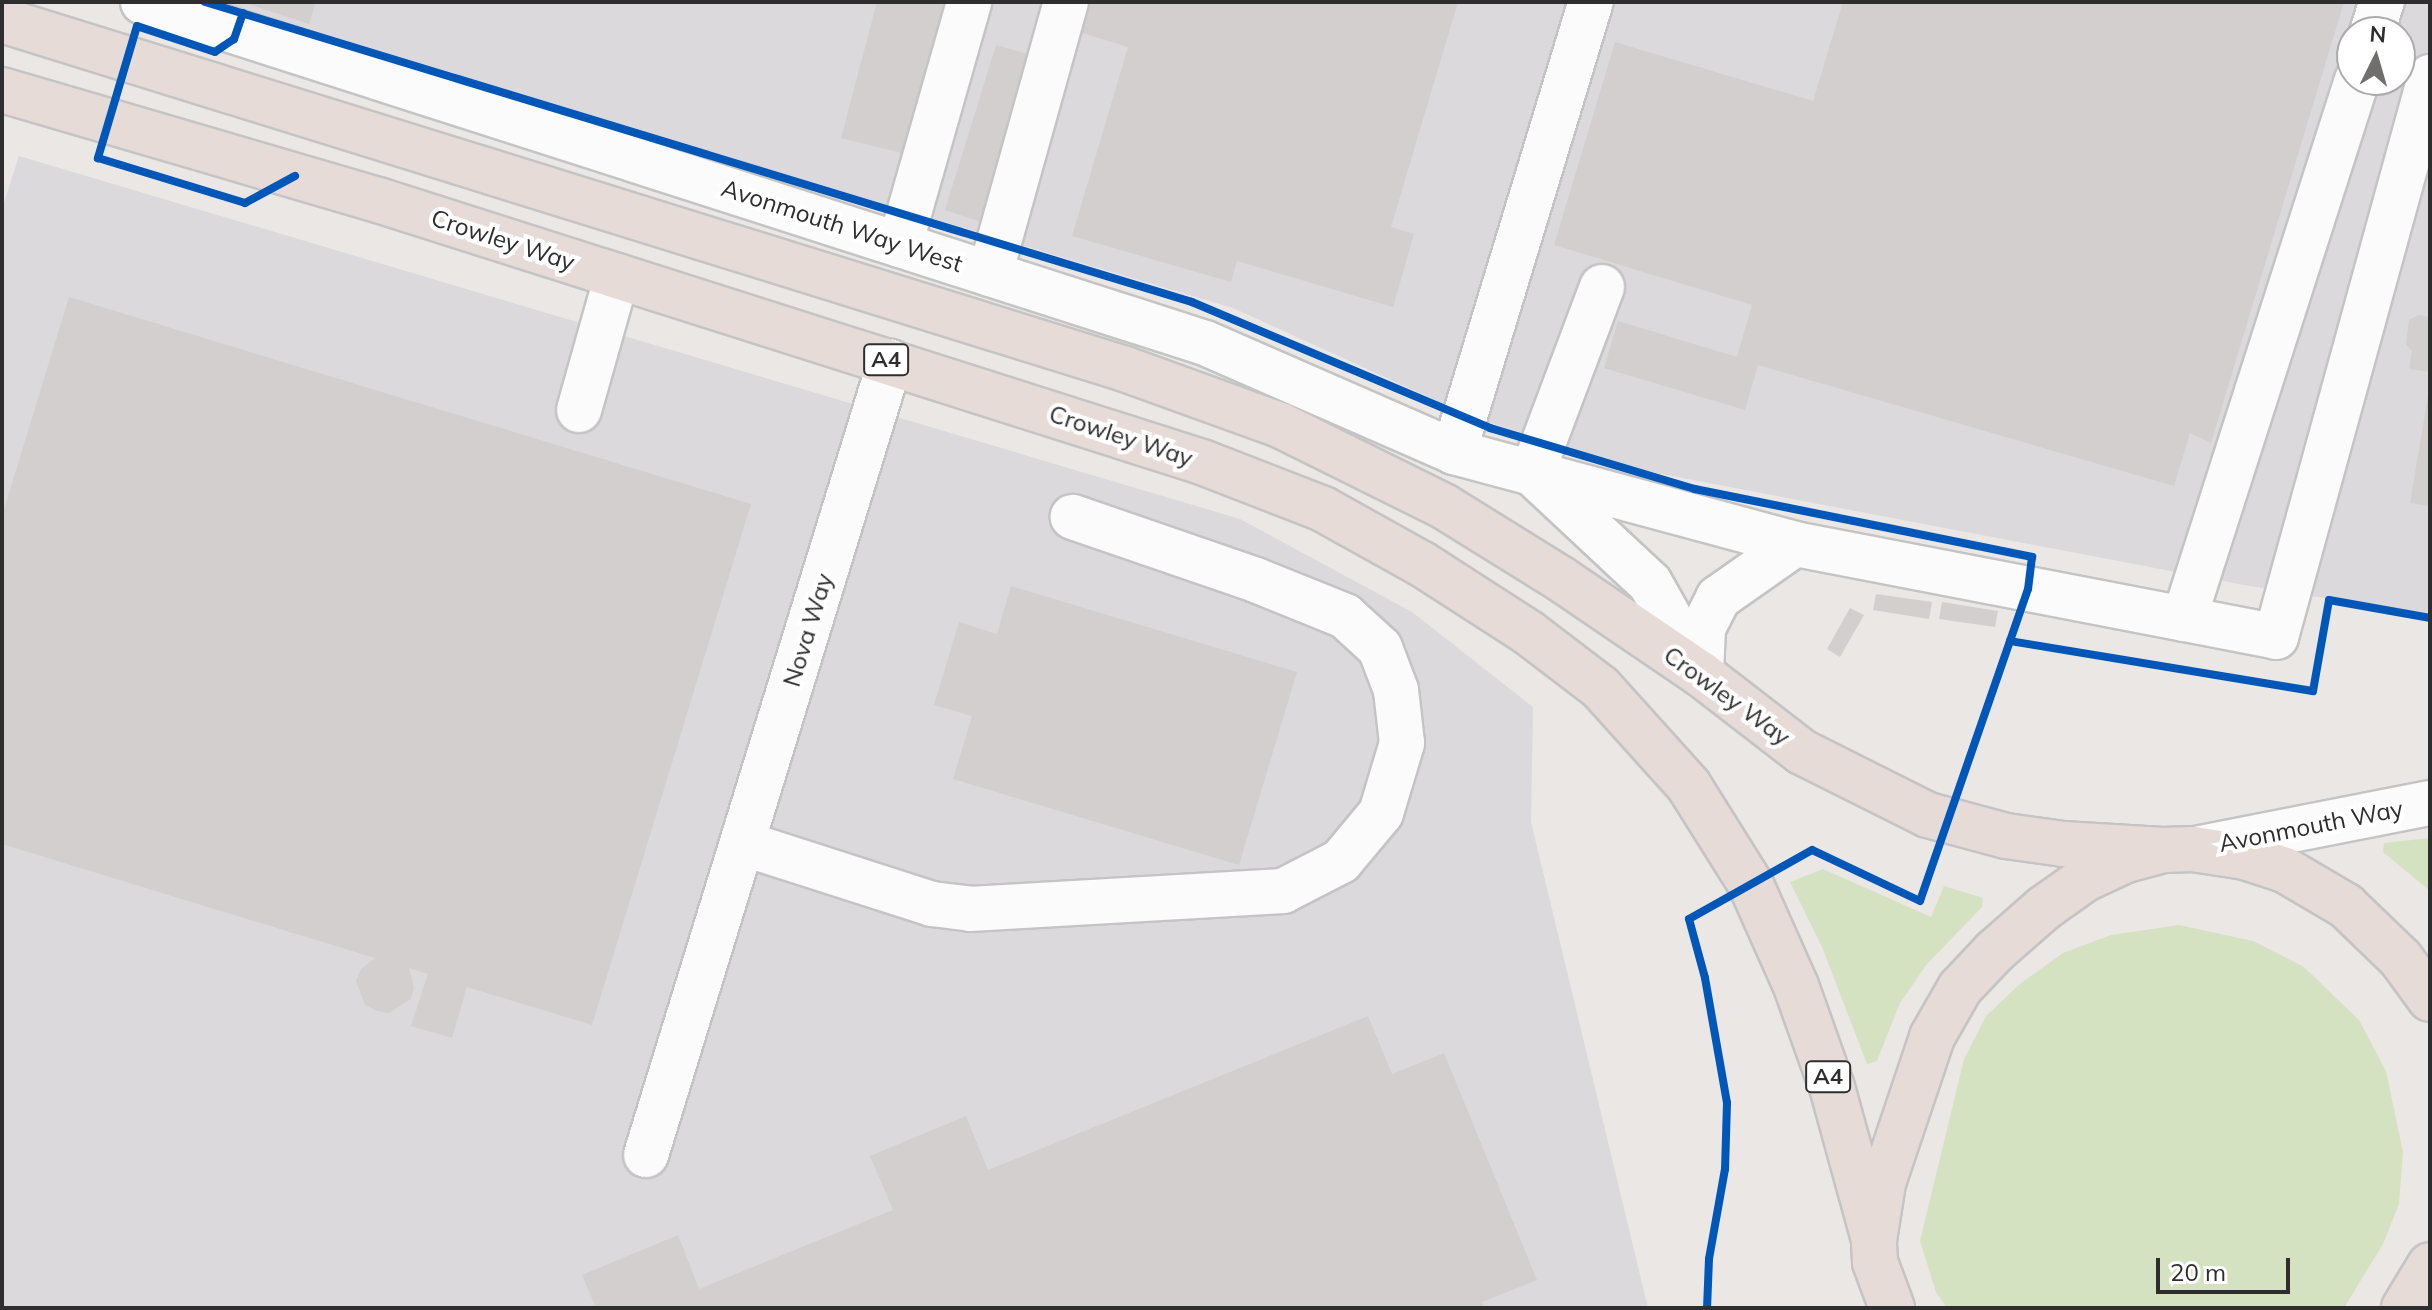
<!DOCTYPE html>
<html>
<head>
<meta charset="utf-8">
<style>
	body { margin:0 }
	#map { position:relative; width:2432px; height:1310px; overflow:hidden; background:#eae7e5; font-family:Mulish,sans-serif }
	div>[style] { position:absolute }
	.industrial>* { inset:0; background:#dbd9db }
	.green>* { inset:0; background:#d5e2c2 }
	.building>* { inset:0; background:#d2cfce }
	.roads { filter:drop-shadow(2px 0 #c5c4c5) drop-shadow(-2px 0 #c5c4c5) drop-shadow(0 2px #c5c4c5) drop-shadow(0 -2px #c5c4c5) }
	.minor>* { height:44px; margin:-22px; padding:0 22px; transform-origin:22px; border-radius:22px; background:#fcfbfb }
	.highway>* { height:44px; margin:-22px; padding:0 22px; transform-origin:22px; border-radius:22px; background:#e7dbd8 }
	.cycleway>* { height:8px; margin:-4px; padding:0 4px; transform-origin:4px; border-radius:4px; background:#0057b8 }
	span { translate:-50% -50%; white-space:nowrap; text-align:center; line-height:1.15; -webkit-text-stroke:8px #fff; paint-order:stroke }
	.shield-label span { padding:2px 6px; background:#fff; border:2px solid; border-radius:6px; -webkit-text-stroke-width:0 }
	.shield-label { font-size:22px; color:#2e2e2e; font-weight:700 }
	.street-label { font-size:24px; color:#2e2e2e }
	.frame { position:absolute; inset:0; border:4px solid #2e2e2e; pointer-events:none }
	.north { position:absolute; left:2336px; top:16px; width:80px; height:80px; box-sizing:border-box; background:#fff; border:2px solid #ababab; border-radius:50%; rotate:5deg; font-size:22px; font-weight:700; line-height:32px; text-align:center; color:#2e2e2e }
	.north::after { content:''; display:block; margin:auto; width:28px; height:36px; background:#706f6e; clip-path:polygon(50% 0,100% 100%,50% 72%,0 100%) }
	.scale { position:absolute; left:2156px; top:1258px; width:134px; height:36px; box-sizing:border-box; border:4px solid #2e2e2e; border-top:0; padding-left:10px; font-size:24px; line-height:28px; white-space:nowrap; color:#2e2e2e; -webkit-text-stroke:6px #fff; paint-order:stroke }
</style>
</head>
<body>
<div id="map">
	<div class="industrial">
		<i style="clip-path:polygon(evenodd,205px 2px,2430px 2px,2430px 615px,2244px 585px,1625px 467px,1470px 416px,1233px 308px,205px 2px,2352px 32px,2400px 32px,2400px 80px,2352px 80px,2352px 32px)"></i>
		<i style="clip-path:polygon(19px 156px,1240px 519px,1412px 612px,1533px 707px,1531px 822px,1648px 1308px,2px 1308px,2px 209px)"></i>
	</div>
	<div class="green">
		<i style="clip-path:polygon(2430px 838px,2430px 891px,2383px 852px,2384px 843px)"></i>
		<i style="clip-path:polygon(1823px 869px,1931px 917px,1944px 886px,1983px 898px,1982px 907px,1927px 964px,1900px 1003px,1877px 1061px,1867px 1064px,1822px 947px,1790px 882px)"></i>
		<i style="clip-path:polygon(2179px 925px,2253px 941px,2304px 967px,2359px 1020px,2386px 1071px,2403px 1152px,2399px 1204px,2383px 1244px,2344px 1308px,1947px 1308px,1936px 1292px,1920px 1241px,1964px 1059px,1986px 1016px,2021px 983px,2063px 953px,2111px 935px)"></i>
	</div>
	<div class="building">
		<i style="clip-path:polygon(242px 2px,316px 2px,309px 24px)"></i>
		<i style="clip-path:polygon(877px 2px,950px 2px,910px 155px,841px 138px)"></i>
		<i style="clip-path:polygon(1077px 2px,1458px 2px,1391px 227px,1414px 234px,1393px 307px,1237px 261px,1231px 282px,1072px 236px,1128px 47px,1069px 29px)"></i>
		<i style="clip-path:polygon(1843px 2px,2344px 2px,2211px 443px,2190px 433px,2174px 486px,1758px 365px,1745px 410px,1604px 368px,1618px 321px,1737px 357px,1752px 305px,1554px 245px,1615px 42px,1813px 101px)"></i>
		<i style="clip-path:polygon(996px 45px,1031px 55px,981px 222px,945px 210px)"></i>
		<i style="clip-path:polygon(69px 297px,751px 504px,592px 1025px,467px 987px,452px 1038px,411px 1026px,428px 974px,409px 968px,414px 987px,411px 999px,389px 1013px,377px 1011px,365px 1005px,356px 981px,361px 969px,375px 958px,2px 844px,2px 516px)"></i>
		<i style="clip-path:polygon(2418px 315px,2430px 317px,2430px 372px,2409px 369px,2412px 351px,2406px 344px,2409px 320px)"></i>
		<i style="clip-path:polygon(2428px 396px,2430px 397px,2430px 506px,2410px 503px)"></i>
		<i style="clip-path:polygon(1011px 586px,1297px 672px,1239px 865px,953px 779px,972px 716px,934px 705px,959px 622px,997px 634px)"></i>
		<i style="clip-path:polygon(1876px 594px,1932px 602px,1929px 619px,1873px 610px)"></i>
		<i style="clip-path:polygon(1942px 602px,1998px 611px,1995px 627px,1939px 619px)"></i>
		<i style="clip-path:polygon(1850px 608px,1864px 615px,1840px 657px,1827px 649px)"></i>
		<i style="clip-path:polygon(1368px 1016px,1392px 1074px,1444px 1053px,1537px 1280px,1482px 1302px,1485px 1308px,596px 1308px,582px 1275px,678px 1235px,699px 1289px,893px 1210px,870px 1156px,966px 1116px,988px 1170px)"></i>
	</div>
	<div class="roads">
		<div class="minor">
			<i style="left:143px;top:2px;width:1115px;rotate:17.8deg"></i>
			<i style="left:1205px;top:343px;width:272px;rotate:23.6deg"></i>
			<i style="left:1454px;top:452px;width:81px;rotate:15.1deg"></i>
			<i style="left:1532px;top:473px;width:161px;rotate:43deg"></i>
			<i style="left:1650px;top:583px;width:104px;rotate:60.7deg"></i>
			<i style="left:2372px;top:32px;width:32px;rotate:-72deg"></i>
			<i style="left:900px;top:245px;width:253px;rotate:-74.1deg"></i>
			<i style="left:990px;top:274px;width:282px;rotate:-74.4deg"></i>
			<i style="left:1602px;top:287px;width:199px;rotate:110.6deg"></i>
			<i style="left:1532px;top:473px;width:272px;rotate:15.1deg"></i>
			<i style="left:1795px;top:544px;width:490px;rotate:10.9deg"></i>
			<i style="left:2276px;top:637px;width:581px;rotate:-74.62deg"></i>
			<i style="left:579px;top:410px;width:139px;rotate:-74.2deg"></i>
			<i style="left:1454px;top:452px;width:470px;rotate:-73.1deg"></i>
			<i style="left:2184px;top:619px;width:566px;rotate:-72.21deg"></i>
			<i style="left:1701px;top:674px;width:46px;rotate:-87.5deg"></i>
			<i style="left:1703px;top:628px;width:34px;rotate:-63deg"></i>
			<i style="left:1718px;top:598px;width:94px;rotate:-35deg"></i>
			<i style="left:742px;top:843px;width:200px;rotate:17.8deg"></i>
			<i style="left:932px;top:904px;width:38px;rotate:7deg"></i>
			<i style="left:970px;top:909px;width:314px;rotate:-3.3deg"></i>
			<i style="left:1283px;top:891px;width:65px;rotate:-27.3deg"></i>
			<i style="left:1341px;top:861px;width:62px;rotate:-50.2deg"></i>
			<i style="left:1381px;top:813px;width:73px;rotate:-73.3deg"></i>
			<i style="left:1402px;top:743px;width:53px;rotate:-96.5deg"></i>
			<i style="left:1396px;top:690px;width:45px;rotate:-110.9deg"></i>
			<i style="left:1380px;top:648px;width:47px;rotate:-137.6deg"></i>
			<i style="left:1345px;top:616px;width:96px;rotate:-158deg"></i>
			<i style="left:1256px;top:580px;width:194px;rotate:-161deg"></i>
			<i style="left:2195px;top:849px;width:239px;rotate:-11.1deg"></i>
			<i style="left:646px;top:1155px;width:830px;rotate:-72.9deg"></i>
		</div>
		<div class="highway">
			<i style="left:2px;top:20px;width:1176px;rotate:17.26deg"></i>
			<i style="left:1125px;top:369px;width:165px;rotate:19.9deg"></i>
			<i style="left:1280px;top:425px;width:184px;rotate:26.4deg"></i>
			<i style="left:1445px;top:507px;width:137px;rotate:31.8deg"></i>
			<i style="left:1561px;top:579px;width:169px;rotate:34.2deg"></i>
			<i style="left:1701px;top:674px;width:128px;rotate:37.7deg"></i>
			<i style="left:1802px;top:752px;width:141px;rotate:26.6deg"></i>
			<i style="left:1928px;top:815px;width:81px;rotate:15.1deg"></i>
			<i style="left:2006px;top:836px;width:58px;rotate:8deg"></i>
			<i style="left:2063px;top:844px;width:100px;rotate:3.4deg"></i>
			<i style="left:2px;top:90px;width:392px;rotate:16.3deg"></i>
			<i style="left:378px;top:200px;width:865px;rotate:17.64deg"></i>
			<i style="left:1202px;top:462px;width:130px;rotate:21.2deg"></i>
			<i style="left:1323px;top:509px;width:113px;rotate:29.1deg"></i>
			<i style="left:1422px;top:564px;width:127px;rotate:32.8deg"></i>
			<i style="left:1529px;top:633px;width:89px;rotate:37.3deg"></i>
			<i style="left:1600px;top:687px;width:133px;rotate:48deg"></i>
			<i style="left:1689px;top:786px;width:117px;rotate:57.9deg"></i>
			<i style="left:1751px;top:885px;width:111px;rotate:66deg"></i>
			<i style="left:1796px;top:986px;width:107px;rotate:70.4deg"></i>
			<i style="left:1832px;top:1087px;width:159px;rotate:74.6deg"></i>
			<i style="left:1892px;top:1308px;width:49px;rotate:-110.3deg"></i>
			<i style="left:1875px;top:1262px;width:22px;rotate:-93deg"></i>
			<i style="left:1874px;top:1240px;width:58px;rotate:-81deg"></i>
			<i style="left:1883px;top:1183px;width:154px;rotate:-71.4deg"></i>
			<i style="left:1932px;top:1037px;width:56px;rotate:-60.3deg"></i>
			<i style="left:1960px;top:988px;width:51px;rotate:-46.6deg"></i>
			<i style="left:1995px;top:951px;width:65px;rotate:-41.3deg"></i>
			<i style="left:2044px;top:908px;width:50px;rotate:-35.3deg"></i>
			<i style="left:2085px;top:879px;width:45px;rotate:-24.9deg"></i>
			<i style="left:2126px;top:860px;width:38px;rotate:-15deg"></i>
			<i style="left:2163px;top:850px;width:30px;rotate:-2deg"></i>
			<i style="left:2193px;top:849px;width:53px;rotate:8.7deg"></i>
			<i style="left:2245px;top:857px;width:42px;rotate:18deg"></i>
			<i style="left:2285px;top:870px;width:71px;rotate:30.5deg"></i>
			<i style="left:2346px;top:906px;width:76px;rotate:43.9deg"></i>
			<i style="left:2401px;top:959px;width:49px;rotate:54.1deg"></i>
			<i style="left:2404px;top:1308px;width:50px;rotate:-58.8deg"></i>
		</div>
	</div>
	<div class="cycleway">
		<i style="left:205px;top:2px;width:1032px;rotate:16.91deg"></i>
		<i style="left:1192px;top:302px;width:324px;rotate:22.9deg"></i>
		<i style="left:1490px;top:428px;width:214px;rotate:16.6deg"></i>
		<i style="left:1695px;top:489px;width:344px;rotate:11.4deg"></i>
		<i style="left:2032px;top:557px;width:32px;rotate:97deg"></i>
		<i style="left:2028px;top:589px;width:330px;rotate:109.1deg"></i>
		<i style="left:1920px;top:901px;width:119px;rotate:-154.7deg"></i>
		<i style="left:1812px;top:850px;width:141px;rotate:150.7deg"></i>
		<i style="left:1689px;top:919px;width:61px;rotate:74.8deg"></i>
		<i style="left:1705px;top:978px;width:127px;rotate:80deg"></i>
		<i style="left:1727px;top:1103px;width:66px;rotate:91.7deg"></i>
		<i style="left:1725px;top:1169px;width:91px;rotate:100.1deg"></i>
		<i style="left:1709px;top:1259px;width:49px;rotate:92.3deg"></i>
		<i style="left:243px;top:13px;width:28px;rotate:109deg"></i>
		<i style="left:234px;top:39px;width:23px;rotate:146deg"></i>
		<i style="left:215px;top:52px;width:82px;rotate:-161.6deg"></i>
		<i style="left:137px;top:26px;width:138px;rotate:106.5deg"></i>
		<i style="left:98px;top:158px;width:154px;rotate:17deg"></i>
		<i style="left:245px;top:203px;width:57px;rotate:-28.4deg"></i>
		<i style="left:2010px;top:641px;width:307px;rotate:9.4deg"></i>
		<i style="left:2313px;top:691px;width:92px;rotate:-80deg"></i>
		<i style="left:2329px;top:600px;width:103px;rotate:10.1deg"></i>
	</div>
	<div class="shield-label">
		<span style="left:886px;top:360px">A4</span>
		<span style="left:1828px;top:1077px">A4</span>
	</div>
	<div class="street-label">
		<span style="left:842px;top:226px;rotate:18deg">Avonmouth Way West</span>
		<span style="left:503px;top:240px;rotate:18deg">Crowley Way</span>
		<span style="left:1121px;top:436px;rotate:18deg">Crowley Way</span>
		<span style="left:808px;top:630px;rotate:-73deg">Nova Way</span>
		<span style="left:1727px;top:696px;rotate:36deg">Crowley Way</span>
		<span style="left:2311px;top:826px;rotate:-11deg">Avonmouth Way</span>
	</div>
	<div class="frame"></div>
	<div class="north">N</div>
	<div class="scale">20 m</div>
</div>
</body>
</html>
